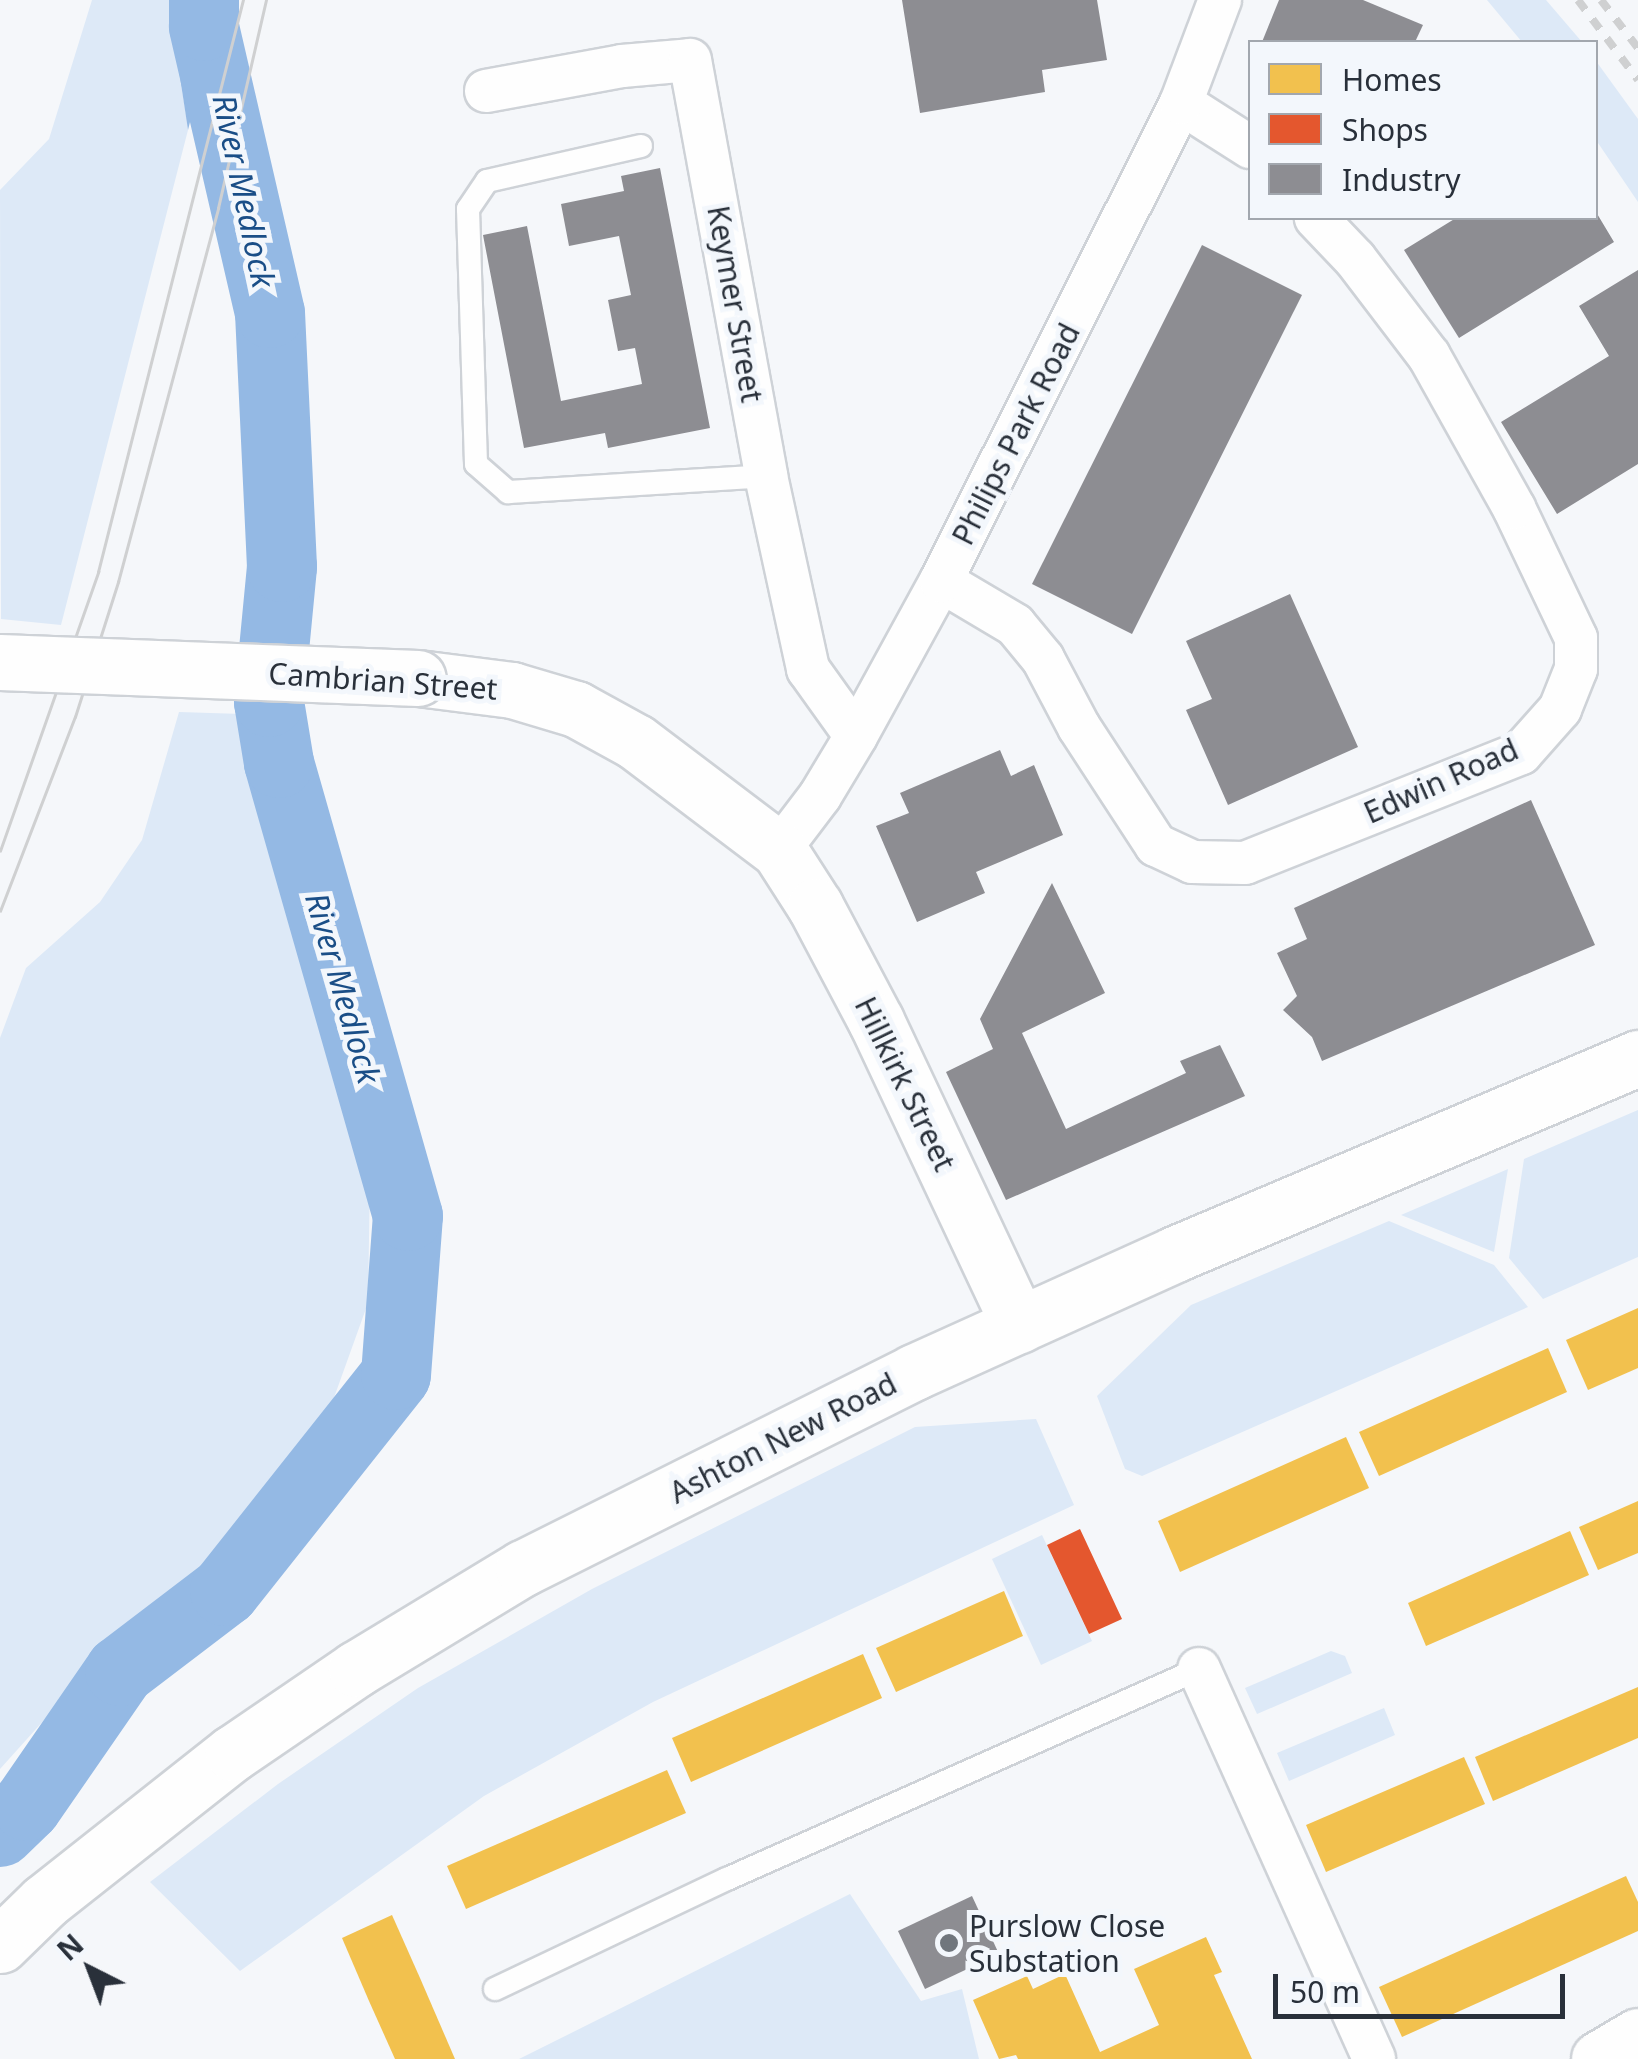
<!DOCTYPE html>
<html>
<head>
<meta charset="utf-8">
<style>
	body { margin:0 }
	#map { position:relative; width:1638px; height:2059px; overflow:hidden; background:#f5f7fa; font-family:"Noto Sans",sans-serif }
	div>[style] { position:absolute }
	.green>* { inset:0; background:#dde9f7 }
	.water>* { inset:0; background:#94b9e4 }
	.homes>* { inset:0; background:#f2c14e }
	.shops>* { inset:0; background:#e4572e }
	.industry>* { inset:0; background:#8d8d92 }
	.river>* { height:70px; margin:-35px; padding:0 35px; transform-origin:35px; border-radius:35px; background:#94b9e4 }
	.roads { filter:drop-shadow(2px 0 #ced2d7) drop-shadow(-2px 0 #ced2d7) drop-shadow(0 2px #ced2d7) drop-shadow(0 -2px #ced2d7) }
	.lane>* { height:22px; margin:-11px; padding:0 11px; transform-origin:11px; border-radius:11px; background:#fefefe }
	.street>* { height:42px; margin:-21px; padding:0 21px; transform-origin:21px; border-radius:21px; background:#fefefe }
	.secondary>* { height:55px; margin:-27.5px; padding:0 27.5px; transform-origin:27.5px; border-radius:27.5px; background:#fefefe }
	.primary>* { height:55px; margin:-27.5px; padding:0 27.5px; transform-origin:27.5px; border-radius:27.5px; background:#fefefe }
	.tram>* { height:2.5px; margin:-1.25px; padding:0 1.25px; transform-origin:1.25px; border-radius:1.25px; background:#cfd0d1 }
	.rail>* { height:8px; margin-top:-4px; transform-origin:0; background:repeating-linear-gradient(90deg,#cfd0d1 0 12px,transparent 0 24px) }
	.bridges { filter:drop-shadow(2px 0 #ced2d7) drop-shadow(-2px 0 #ced2d7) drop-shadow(0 2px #ced2d7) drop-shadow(0 -2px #ced2d7) }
	.secondary-bridge>* { height:55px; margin:-27.5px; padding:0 27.5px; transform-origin:27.5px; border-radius:27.5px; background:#fefefe }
	.dots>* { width:28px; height:28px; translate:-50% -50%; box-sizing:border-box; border:5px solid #f3f7fc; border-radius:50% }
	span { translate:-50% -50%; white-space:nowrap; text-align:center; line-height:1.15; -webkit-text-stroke:10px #f3f7fc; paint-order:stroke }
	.street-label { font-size:30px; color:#29303a }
	.poi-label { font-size:30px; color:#29303a }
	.left { translate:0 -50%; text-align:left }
	.water-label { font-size:32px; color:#1a4e87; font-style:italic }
	.legend { position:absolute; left:1248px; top:40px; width:350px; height:180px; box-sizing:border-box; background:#f3f7fc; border:2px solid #a2a7ae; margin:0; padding:12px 18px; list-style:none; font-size:30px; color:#29303a }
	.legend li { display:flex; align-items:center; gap:20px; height:50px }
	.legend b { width:50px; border:2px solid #a2a7ae }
	.north { position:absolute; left:40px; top:1919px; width:100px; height:100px; -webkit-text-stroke:8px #f3f7fc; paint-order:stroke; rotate:318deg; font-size:28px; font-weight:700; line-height:40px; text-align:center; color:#29303a }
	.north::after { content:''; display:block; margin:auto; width:35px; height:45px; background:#29303a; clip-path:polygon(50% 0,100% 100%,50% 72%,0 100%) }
	.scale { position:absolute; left:1273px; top:1974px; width:292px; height:45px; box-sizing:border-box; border:5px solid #29303a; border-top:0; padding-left:12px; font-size:30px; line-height:35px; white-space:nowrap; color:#29303a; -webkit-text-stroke:8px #f3f7fc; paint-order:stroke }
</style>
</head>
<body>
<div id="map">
	<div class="green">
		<i style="clip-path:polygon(92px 0,169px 0,188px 130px,61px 625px,1px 619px,0 190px,49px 139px)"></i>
		<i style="clip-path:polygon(1487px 0,1546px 0,1582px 42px,1522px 42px)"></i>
		<i style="clip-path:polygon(1596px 61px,1638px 119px,1638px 202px,1596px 140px)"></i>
		<i style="clip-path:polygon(179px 712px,242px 714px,259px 809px,370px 1176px,368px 1303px,331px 1406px,281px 1475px,187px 1582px,116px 1640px,0 1769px,0 1038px,26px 968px,100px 902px,142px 840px)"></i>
		<i style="clip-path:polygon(1638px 1110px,1638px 1257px,1543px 1299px,1509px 1258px,1524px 1159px)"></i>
		<i style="clip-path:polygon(1508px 1169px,1494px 1252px,1401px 1215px)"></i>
		<i style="clip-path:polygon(1389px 1221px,1494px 1265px,1528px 1307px,1142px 1476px,1125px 1469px,1097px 1396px,1191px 1305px)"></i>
		<i style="clip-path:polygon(1036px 1419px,1074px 1505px,653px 1702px,484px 1796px,240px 1971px,150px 1882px,278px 1784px,418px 1688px,592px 1589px,915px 1427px)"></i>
		<i style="clip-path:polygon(1042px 1535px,1092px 1641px,1041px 1665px,992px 1559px)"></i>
		<i style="clip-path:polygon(1331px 1651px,1345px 1656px,1352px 1673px,1257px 1714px,1245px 1688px)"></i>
		<i style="clip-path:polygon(1384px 1708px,1395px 1735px,1289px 1781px,1277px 1753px)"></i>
		<i style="clip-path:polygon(850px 1894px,921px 2001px,962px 1989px,979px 2059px,519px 2059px)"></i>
	</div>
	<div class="water">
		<i style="clip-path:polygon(169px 0,220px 0,188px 130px,169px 4px)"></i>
	</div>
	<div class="homes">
		<i style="clip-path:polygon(1638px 1308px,1638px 1368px,1588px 1390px,1566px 1340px)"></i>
		<i style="clip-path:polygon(1548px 1348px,1567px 1392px,1379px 1476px,1359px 1432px)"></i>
		<i style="clip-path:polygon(1346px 1437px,1369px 1488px,1180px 1572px,1158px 1521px)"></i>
		<i style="clip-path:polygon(1638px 1501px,1638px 1553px,1598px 1570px,1579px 1527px)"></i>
		<i style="clip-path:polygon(1570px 1531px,1589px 1575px,1426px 1646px,1408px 1603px)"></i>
		<i style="clip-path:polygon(1004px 1591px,1023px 1636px,896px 1692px,876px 1648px)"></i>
		<i style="clip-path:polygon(863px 1654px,882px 1698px,691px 1782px,672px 1738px)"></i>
		<i style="clip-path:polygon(1638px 1687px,1638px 1738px,1493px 1801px,1475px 1757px)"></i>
		<i style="clip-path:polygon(1464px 1757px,1485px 1804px,1326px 1872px,1306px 1825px)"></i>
		<i style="clip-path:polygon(667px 1770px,686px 1813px,466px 1909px,447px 1866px)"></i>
		<i style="clip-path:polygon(1626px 1876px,1638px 1902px,1638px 1931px,1402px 2037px,1379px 1987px)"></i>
		<i style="clip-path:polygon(392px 1915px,420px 1978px,455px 2059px,395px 2059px,369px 2001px,342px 1938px)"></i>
		<i style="clip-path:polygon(1206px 1937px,1222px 1972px,1214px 1975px,1252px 2059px,1018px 2059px,1016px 2055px,999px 2059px,973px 2000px,1027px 1976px,1033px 1989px,1065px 1974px,1100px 2052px,1159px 2025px,1134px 1969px)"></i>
	</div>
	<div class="shops">
		<i style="clip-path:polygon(1080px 1529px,1122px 1619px,1089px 1634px,1047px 1545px)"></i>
	</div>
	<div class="industry">
		<i style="clip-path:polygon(902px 0,1097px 0,1107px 60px,1042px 70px,1045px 92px,920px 113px)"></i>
		<i style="clip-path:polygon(1279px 0,1363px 0,1423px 25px,1415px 42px,1262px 42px)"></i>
		<i style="clip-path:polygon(660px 168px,710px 428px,608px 448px,605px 433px,524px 448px,483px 235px,527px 226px,561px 401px,642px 384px,635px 348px,618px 351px,608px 300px,631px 295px,619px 236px,569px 246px,561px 204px,624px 191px,621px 176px)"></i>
		<i style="clip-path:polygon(1596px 212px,1614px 242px,1459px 338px,1404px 250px,1456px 218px,1596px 218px)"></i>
		<i style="clip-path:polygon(1202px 245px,1302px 295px,1132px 634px,1032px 584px)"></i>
		<i style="clip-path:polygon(1638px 270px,1638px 464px,1557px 514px,1501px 422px,1609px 356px,1579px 306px)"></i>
		<i style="clip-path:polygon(1290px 594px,1358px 747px,1228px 805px,1186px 710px,1212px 699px,1186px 641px)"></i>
		<i style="clip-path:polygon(1000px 750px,1011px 776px,1034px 765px,1063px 835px,976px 872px,985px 893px,917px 922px,876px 826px,909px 813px,900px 793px)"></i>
		<i style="clip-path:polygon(1531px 800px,1595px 945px,1322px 1061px,1312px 1037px,1283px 1010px,1297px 996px,1277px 953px,1307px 939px,1294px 908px)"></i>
		<i style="clip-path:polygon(1052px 883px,1105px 993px,1022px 1033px,1066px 1129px,1186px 1073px,1180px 1061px,1220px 1045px,1245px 1096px,1006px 1200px,946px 1072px,993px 1049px,980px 1019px)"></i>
		<i style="clip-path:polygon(972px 1896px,999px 1954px,925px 1989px,898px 1931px)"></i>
	</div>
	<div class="river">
		<i style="left:0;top:1832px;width:37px;rotate:-44deg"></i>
		<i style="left:27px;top:1806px;width:164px;rotate:-55.4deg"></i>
		<i style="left:120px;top:1671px;width:132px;rotate:-37.3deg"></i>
		<i style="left:225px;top:1591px;width:275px;rotate:-51.6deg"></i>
		<i style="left:396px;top:1375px;width:159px;rotate:-85.7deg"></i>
		<i style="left:408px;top:1216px;width:471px;rotate:-105.9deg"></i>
		<i style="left:279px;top:763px;width:62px;rotate:-99.3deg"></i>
		<i style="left:269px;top:702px;width:136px;rotate:-84.5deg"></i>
		<i style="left:282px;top:567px;width:254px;rotate:-92.7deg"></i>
		<i style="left:270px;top:313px;width:294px;rotate:-103deg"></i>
		<i style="left:204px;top:26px;width:26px;rotate:-90deg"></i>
	</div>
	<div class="roads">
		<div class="lane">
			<i style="left:641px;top:146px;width:158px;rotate:167.2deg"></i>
			<i style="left:487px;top:181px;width:34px;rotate:124deg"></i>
			<i style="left:468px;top:209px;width:255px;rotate:88.2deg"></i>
			<i style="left:476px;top:464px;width:43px;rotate:41.2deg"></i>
			<i style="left:508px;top:492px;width:258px;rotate:-3.5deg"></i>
			<i style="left:495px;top:1989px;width:257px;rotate:-25.4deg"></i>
			<i style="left:727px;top:1879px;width:517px;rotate:-23.99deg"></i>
		</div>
		<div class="street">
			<i style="left:486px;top:91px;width:138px;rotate:-10.4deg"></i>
			<i style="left:622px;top:66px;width:68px;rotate:-5deg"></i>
			<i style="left:690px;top:60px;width:423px;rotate:79.6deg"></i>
			<i style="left:766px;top:476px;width:198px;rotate:77.7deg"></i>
			<i style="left:808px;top:669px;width:82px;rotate:54.4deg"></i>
			<i style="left:1181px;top:103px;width:82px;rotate:32.5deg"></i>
			<i style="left:941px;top:581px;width:86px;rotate:30.7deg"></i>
			<i style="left:1015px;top:625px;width:44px;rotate:50.5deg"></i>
			<i style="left:1043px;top:659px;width:77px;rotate:62.1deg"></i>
			<i style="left:1079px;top:727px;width:141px;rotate:56.9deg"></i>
			<i style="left:1156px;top:845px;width:40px;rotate:25deg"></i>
			<i style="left:1192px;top:862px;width:53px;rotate:1.1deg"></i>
			<i style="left:1245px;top:863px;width:297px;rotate:-21.7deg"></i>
			<i style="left:1521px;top:753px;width:59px;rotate:-48.4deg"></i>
			<i style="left:1560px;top:709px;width:43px;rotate:-68.2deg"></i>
			<i style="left:1576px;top:669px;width:31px;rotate:-90deg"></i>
			<i style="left:1576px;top:638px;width:144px;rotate:-115.5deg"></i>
			<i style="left:1514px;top:508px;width:174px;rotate:-119.2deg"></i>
			<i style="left:1429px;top:356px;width:122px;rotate:-127.3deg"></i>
			<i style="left:1355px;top:259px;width:57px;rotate:-133.6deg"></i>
			<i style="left:779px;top:850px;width:68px;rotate:-52.8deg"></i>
			<i style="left:820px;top:796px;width:70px;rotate:-59deg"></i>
			<i style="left:856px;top:736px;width:177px;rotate:-61.3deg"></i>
			<i style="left:941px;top:581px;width:535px;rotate:-63.34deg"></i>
			<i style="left:1181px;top:103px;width:110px;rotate:-69.3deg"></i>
			<i style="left:1199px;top:1669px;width:427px;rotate:65.8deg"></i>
		</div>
		<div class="secondary">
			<i style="left:418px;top:678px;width:95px;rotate:7.3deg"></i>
			<i style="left:512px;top:690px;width:67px;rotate:16.5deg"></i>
			<i style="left:576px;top:709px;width:68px;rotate:28.8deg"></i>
			<i style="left:636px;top:742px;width:179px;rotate:37.1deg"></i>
			<i style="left:779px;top:850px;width:67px;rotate:57.3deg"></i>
			<i style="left:815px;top:906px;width:130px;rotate:62.1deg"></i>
			<i style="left:876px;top:1021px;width:336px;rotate:64.8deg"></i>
			<i style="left:1599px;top:2059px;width:45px;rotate:-30.5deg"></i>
		</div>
		<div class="primary">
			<i style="left:0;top:1945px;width:62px;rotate:-44.3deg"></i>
			<i style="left:44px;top:1902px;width:241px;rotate:-38.3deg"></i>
			<i style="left:233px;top:1753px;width:149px;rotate:-34.3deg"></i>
			<i style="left:356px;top:1669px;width:195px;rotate:-31.2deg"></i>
			<i style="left:523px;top:1568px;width:437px;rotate:-26.6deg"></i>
			<i style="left:914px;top:1372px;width:286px;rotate:-24.3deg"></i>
			<i style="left:1175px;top:1254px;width:503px;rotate:-22.94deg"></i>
		</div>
	</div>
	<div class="tram">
		<i style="left:0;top:851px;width:296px;rotate:-70.6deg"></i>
		<i style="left:98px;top:572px;width:590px;rotate:-75.78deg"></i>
		<i style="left:0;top:911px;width:208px;rotate:-68.9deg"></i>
		<i style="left:75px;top:717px;width:142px;rotate:-72.3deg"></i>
		<i style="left:118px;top:582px;width:387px;rotate:-75deg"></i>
		<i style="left:218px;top:208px;width:213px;rotate:-77deg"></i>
	</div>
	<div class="rail">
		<i style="left:1578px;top:0;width:100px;rotate:53.1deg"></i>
		<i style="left:1601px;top:0;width:61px;rotate:52.4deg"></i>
	</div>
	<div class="bridges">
		<div class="secondary-bridge">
			<i style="left:0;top:662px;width:418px;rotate:2.2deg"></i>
		</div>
	</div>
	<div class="dots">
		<i style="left:949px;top:1943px;background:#70767d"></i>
	</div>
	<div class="street-label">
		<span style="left:735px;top:304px;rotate:80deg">Keymer Street</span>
		<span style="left:1016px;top:434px;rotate:-63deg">Philips Park Road</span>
		<span style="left:383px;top:681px;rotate:4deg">Cambrian Street</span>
		<span style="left:1441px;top:781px;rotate:-24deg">Edwin Road</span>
		<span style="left:905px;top:1084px;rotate:64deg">Hillkirk Street</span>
		<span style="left:783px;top:1438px;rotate:-27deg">Ashton New Road</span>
	</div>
	<div class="poi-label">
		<span class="left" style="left:969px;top:1943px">Purslow Close<br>Substation</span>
	</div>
	<div class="water-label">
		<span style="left:244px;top:191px;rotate:78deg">River Medlock</span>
		<span style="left:343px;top:988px;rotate:74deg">River Medlock</span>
	</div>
	<ul class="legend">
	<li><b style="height:28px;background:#f2c14e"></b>Homes</li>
	<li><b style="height:28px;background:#e4572e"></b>Shops</li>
	<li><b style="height:28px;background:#8d8d92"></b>Industry</li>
	</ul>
	<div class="north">N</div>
	<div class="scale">50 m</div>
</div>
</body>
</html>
